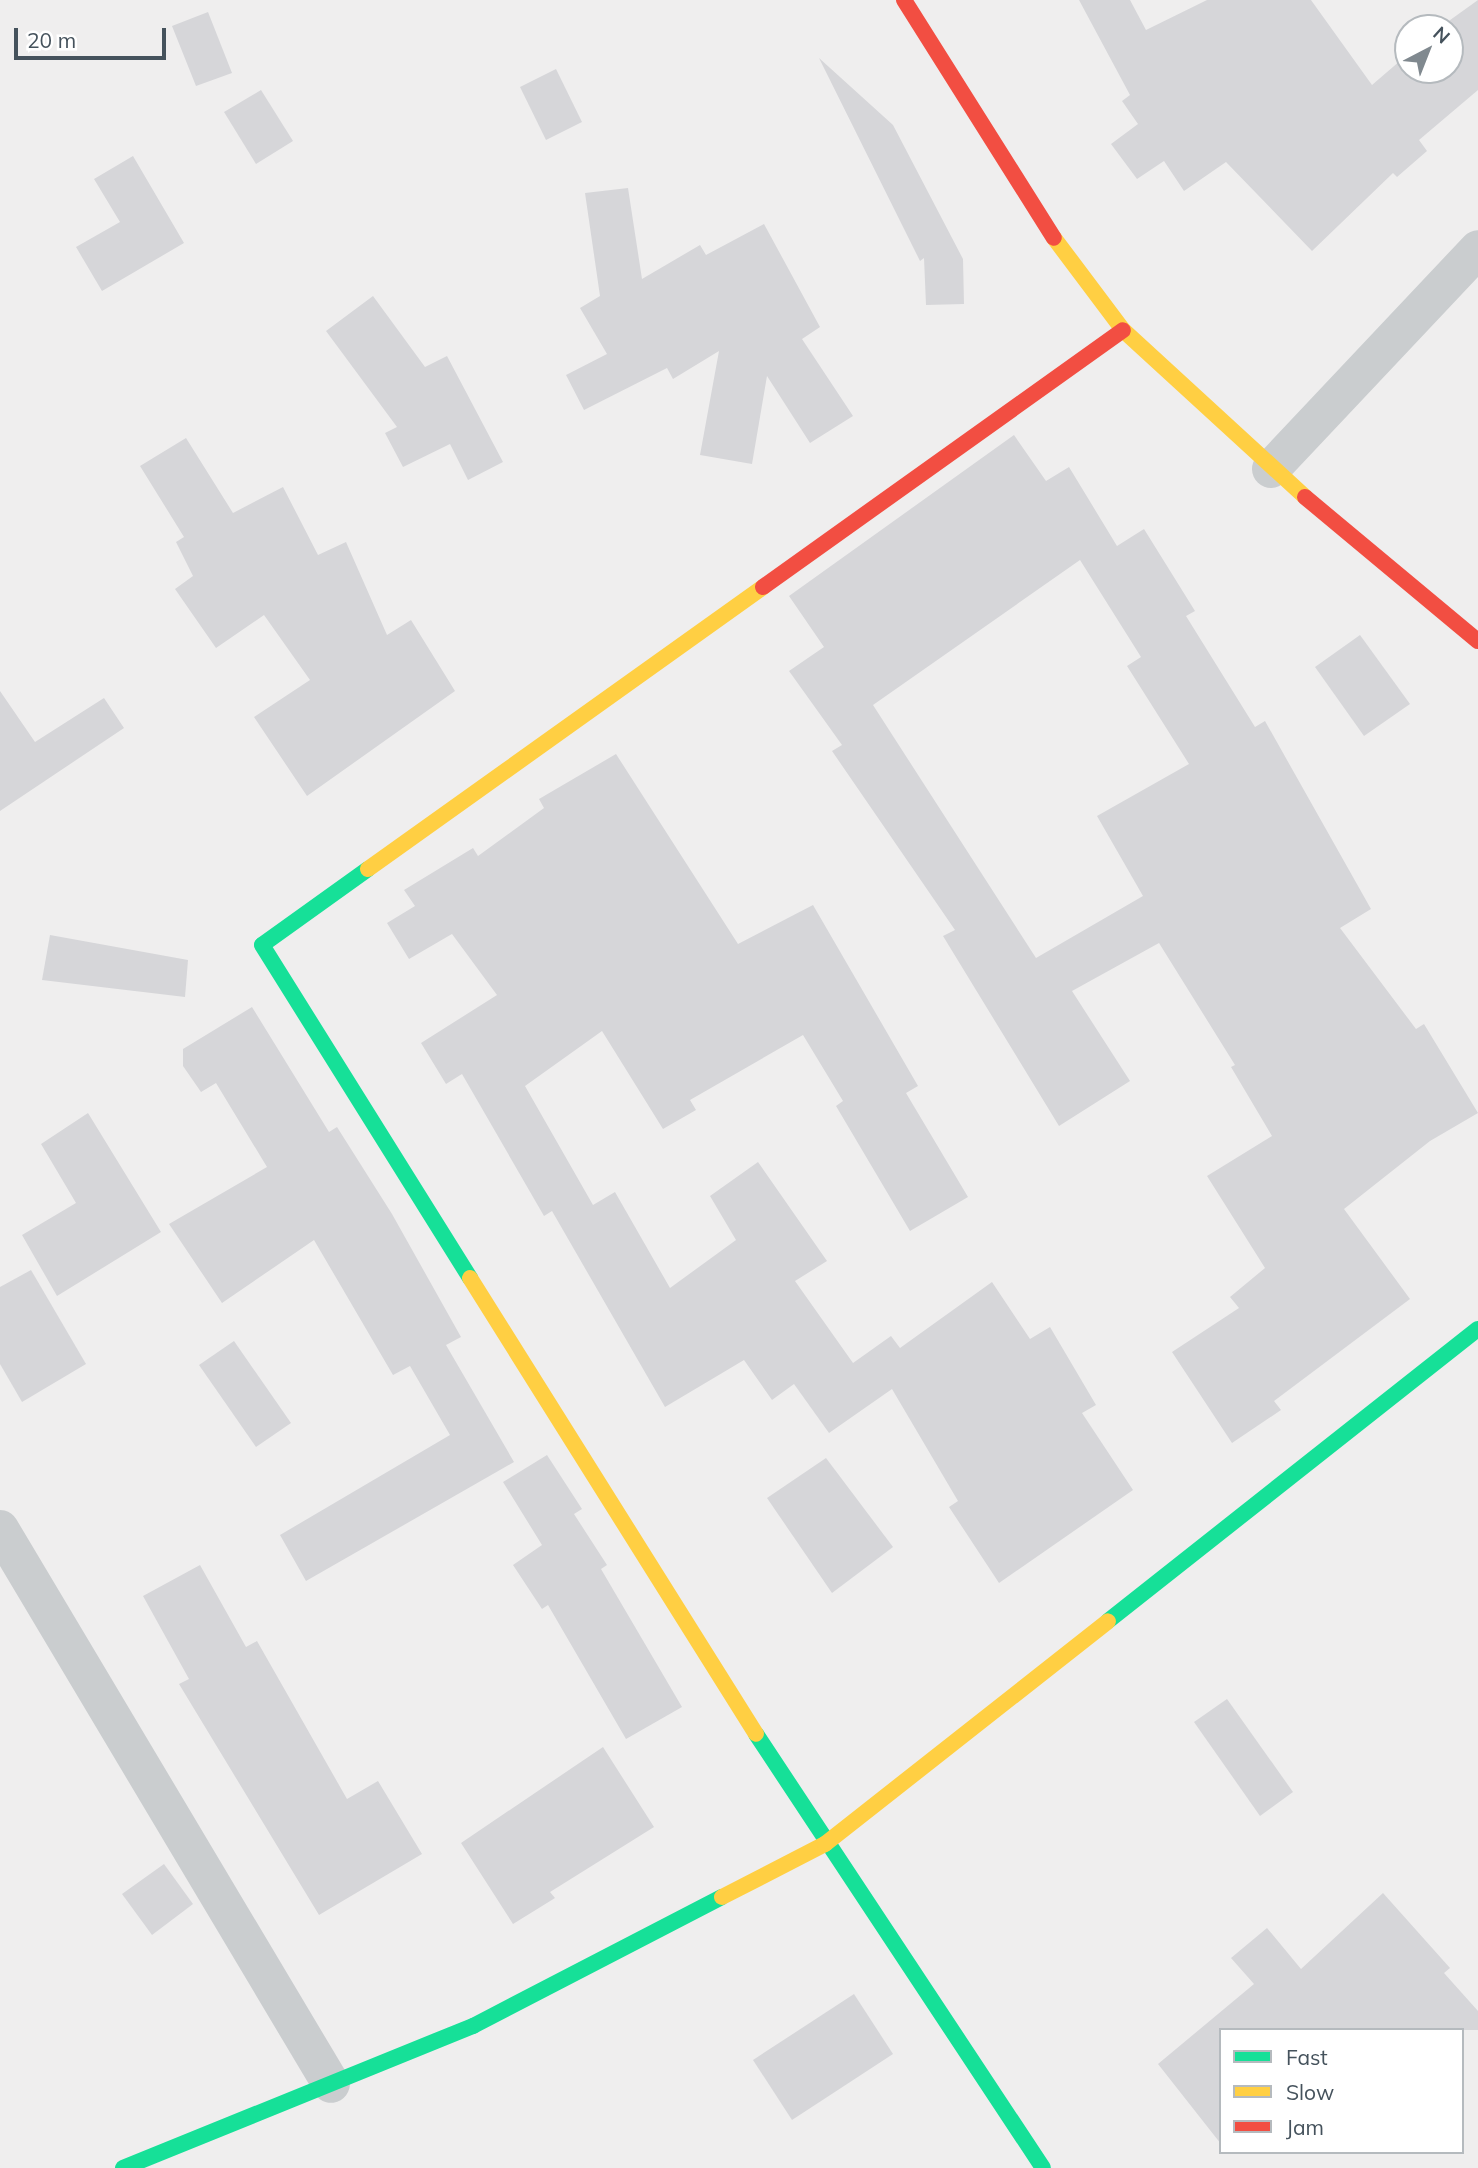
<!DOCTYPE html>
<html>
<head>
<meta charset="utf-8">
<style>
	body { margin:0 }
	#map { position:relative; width:1478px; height:2168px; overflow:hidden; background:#efeeee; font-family:Mulish,sans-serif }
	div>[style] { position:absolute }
	.building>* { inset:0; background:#d6d6d9 }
	.street>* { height:38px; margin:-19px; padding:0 19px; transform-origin:19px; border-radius:19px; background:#cacdcf }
	.fast>* { height:16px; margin:-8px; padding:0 8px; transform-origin:8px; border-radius:8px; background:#16e098 }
	.slow>* { height:16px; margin:-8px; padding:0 8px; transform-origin:8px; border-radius:8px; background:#ffcf43 }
	.jam>* { height:16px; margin:-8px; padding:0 8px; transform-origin:8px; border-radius:8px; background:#f24e42 }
	span { translate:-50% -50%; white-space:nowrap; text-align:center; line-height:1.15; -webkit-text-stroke:5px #fff; paint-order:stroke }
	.legend { position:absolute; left:1219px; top:2028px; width:245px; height:126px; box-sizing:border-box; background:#fff; border:2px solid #b5babe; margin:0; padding:9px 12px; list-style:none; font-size:21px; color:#45525c }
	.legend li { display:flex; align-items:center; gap:14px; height:35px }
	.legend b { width:35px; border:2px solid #b5babe }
	.north { position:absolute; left:1394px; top:14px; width:70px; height:70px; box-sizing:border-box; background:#fff; border:2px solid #b5babe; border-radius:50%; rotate:42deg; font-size:19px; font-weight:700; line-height:28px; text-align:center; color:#45525c }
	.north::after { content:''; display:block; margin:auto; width:24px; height:32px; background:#80898f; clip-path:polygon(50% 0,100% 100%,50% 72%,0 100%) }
	.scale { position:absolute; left:14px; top:28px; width:152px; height:32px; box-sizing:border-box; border:4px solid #45525c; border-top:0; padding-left:9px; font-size:21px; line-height:24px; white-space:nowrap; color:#45525c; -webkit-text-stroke:5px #fff; paint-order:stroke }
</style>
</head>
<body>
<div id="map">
	<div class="building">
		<i style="clip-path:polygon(1079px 0,1130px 0,1146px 30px,1207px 0,1311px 0,1372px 85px,1408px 54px,1408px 70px,1450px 70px,1450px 28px,1439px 28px,1478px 0,1478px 90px,1419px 140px,1427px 151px,1397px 177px,1393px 173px,1312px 251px,1226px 162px,1184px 191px,1164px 161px,1137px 179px,1111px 144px,1138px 124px,1122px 101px,1130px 95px)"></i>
		<i style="clip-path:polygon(208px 12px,232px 73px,196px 86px,172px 26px)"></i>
		<i style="clip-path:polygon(819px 58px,893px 125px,963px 259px,964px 304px,926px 305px,924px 258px,920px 261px)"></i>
		<i style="clip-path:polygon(556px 69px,582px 122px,546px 140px,520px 87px)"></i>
		<i style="clip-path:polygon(261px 90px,293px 141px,256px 164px,224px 112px)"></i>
		<i style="clip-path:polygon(133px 156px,184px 243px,102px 291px,76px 247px,120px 222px,94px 179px)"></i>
		<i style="clip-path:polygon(628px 188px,642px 279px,700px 245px,706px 255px,764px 224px,820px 327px,802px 339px,853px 416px,810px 443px,767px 376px,752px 464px,700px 455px,719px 351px,673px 379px,667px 368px,584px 410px,566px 375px,607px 354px,580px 308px,600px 296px,585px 193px)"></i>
		<i style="clip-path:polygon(373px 296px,425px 367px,447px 356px,503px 462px,468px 480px,450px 444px,403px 467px,385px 433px,397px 427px,326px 331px)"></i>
		<i style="clip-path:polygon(evenodd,1014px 435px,1046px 481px,1069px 467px,1117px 546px,1144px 529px,1195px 611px,1186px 616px,1255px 727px,1265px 721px,1371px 909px,1340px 928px,1416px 1029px,1424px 1024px,1478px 1113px,1430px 1141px,1344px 1209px,1410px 1299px,1274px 1401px,1281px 1410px,1232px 1443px,1172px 1352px,1239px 1308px,1230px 1297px,1265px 1268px,1207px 1176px,1272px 1136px,1231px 1067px,1235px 1065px,1159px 943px,1072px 991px,1130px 1081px,1059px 1126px,943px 936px,955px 930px,832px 751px,842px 745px,789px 671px,824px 647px,789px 596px,1014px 435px,1080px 560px,1141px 657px,1127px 666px,1189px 764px,1097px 816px,1143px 896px,1036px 958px,873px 705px,1080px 560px)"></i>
		<i style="clip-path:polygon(186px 438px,233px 513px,283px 487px,318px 555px,346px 542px,387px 635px,411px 620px,455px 691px,307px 796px,254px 717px,310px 680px,264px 615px,216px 648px,175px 589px,193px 576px,176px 542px,184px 537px,140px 466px)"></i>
		<i style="clip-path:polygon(1360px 635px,1410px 704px,1364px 736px,1315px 667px)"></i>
		<i style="clip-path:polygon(0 691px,35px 742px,104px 698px,124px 728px,0 811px)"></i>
		<i style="clip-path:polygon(616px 754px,738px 944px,813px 905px,918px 1086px,906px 1093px,968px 1197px,910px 1231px,836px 1106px,843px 1101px,803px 1035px,690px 1100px,696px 1110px,663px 1129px,602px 1031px,525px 1086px,593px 1205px,615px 1192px,670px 1288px,736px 1240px,710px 1196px,758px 1162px,827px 1261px,795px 1281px,853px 1363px,891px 1336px,900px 1348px,992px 1282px,1030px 1339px,1050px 1327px,1096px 1405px,1082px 1413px,1133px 1490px,999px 1583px,949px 1507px,958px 1501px,892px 1389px,829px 1433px,794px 1384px,772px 1400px,744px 1360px,665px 1407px,552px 1211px,544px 1216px,462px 1074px,446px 1084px,421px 1043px,497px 995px,452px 934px,409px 959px,387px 923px,415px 906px,404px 890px,473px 848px,478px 856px,544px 808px,539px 799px)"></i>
		<i style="clip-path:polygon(50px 935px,188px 960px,185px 997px,42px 980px)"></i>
		<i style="clip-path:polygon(252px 1007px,329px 1132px,337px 1127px,392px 1214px,461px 1337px,446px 1345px,514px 1462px,306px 1581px,280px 1535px,450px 1435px,410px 1366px,393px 1375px,314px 1240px,222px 1303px,169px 1224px,267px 1167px,216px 1083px,201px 1092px,183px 1066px,183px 1049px)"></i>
		<i style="clip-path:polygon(88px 1113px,161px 1232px,57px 1296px,22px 1235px,76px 1203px,41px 1144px)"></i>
		<i style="clip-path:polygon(31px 1270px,86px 1364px,22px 1402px,0 1364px,0 1287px)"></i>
		<i style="clip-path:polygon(234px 1341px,291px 1423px,256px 1447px,199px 1365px)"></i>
		<i style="clip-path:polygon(547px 1455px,582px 1509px,574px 1514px,607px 1565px,601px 1569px,682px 1707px,626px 1739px,548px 1605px,542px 1609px,513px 1565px,542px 1545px,503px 1482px)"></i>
		<i style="clip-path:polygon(826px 1458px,893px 1547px,832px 1593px,767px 1498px)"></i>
		<i style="clip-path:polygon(200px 1565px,246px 1647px,257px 1641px,347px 1799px,378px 1781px,422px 1854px,319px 1915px,179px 1684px,189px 1679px,143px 1596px)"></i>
		<i style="clip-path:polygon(1227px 1699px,1293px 1792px,1260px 1816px,1194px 1722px)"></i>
		<i style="clip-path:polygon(603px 1747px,654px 1827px,550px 1892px,555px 1898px,513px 1924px,461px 1843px)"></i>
		<i style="clip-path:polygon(164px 1864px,193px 1904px,152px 1935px,122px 1894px)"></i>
		<i style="clip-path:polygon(1383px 1893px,1450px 1968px,1444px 1973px,1478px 2011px,1478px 2030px,1221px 2030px,1221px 2144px,1158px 2064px,1254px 1984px,1231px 1958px,1267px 1928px,1301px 1969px)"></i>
		<i style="clip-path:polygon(854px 1994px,893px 2054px,792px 2120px,753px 2060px)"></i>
	</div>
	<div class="street">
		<i style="left:1271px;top:469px;width:302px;rotate:-46.7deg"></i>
		<i style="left:0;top:1529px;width:646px;rotate:59.19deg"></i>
	</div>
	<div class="fast">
		<i style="left:368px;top:869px;width:130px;rotate:144.4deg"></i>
		<i style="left:262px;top:945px;width:393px;rotate:58deg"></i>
		<i style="left:1108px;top:1621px;width:471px;rotate:-38.3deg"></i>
		<i style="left:756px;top:1734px;width:520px;rotate:56.52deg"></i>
		<i style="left:123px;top:2168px;width:378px;rotate:-22.1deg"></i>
		<i style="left:473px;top:2026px;width:280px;rotate:-27.4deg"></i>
	</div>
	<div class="slow">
		<i style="left:1054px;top:238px;width:115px;rotate:53.1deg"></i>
		<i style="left:1123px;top:330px;width:247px;rotate:42.5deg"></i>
		<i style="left:368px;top:869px;width:485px;rotate:-35.5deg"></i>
		<i style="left:470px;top:1278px;width:538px;rotate:57.9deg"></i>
		<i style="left:722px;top:1897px;width:116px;rotate:-27.2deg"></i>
		<i style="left:825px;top:1844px;width:360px;rotate:-38.2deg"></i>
	</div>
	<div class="jam">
		<i style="left:904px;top:0;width:281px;rotate:57.8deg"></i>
		<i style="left:1305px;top:497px;width:225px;rotate:39.8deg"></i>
		<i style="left:763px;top:587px;width:442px;rotate:-35.5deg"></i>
	</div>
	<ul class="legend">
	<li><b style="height:9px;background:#16e098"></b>Fast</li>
	<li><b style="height:9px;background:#ffcf43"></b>Slow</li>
	<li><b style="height:9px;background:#f24e42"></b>Jam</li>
	</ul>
	<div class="north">N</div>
	<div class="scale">20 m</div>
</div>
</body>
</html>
